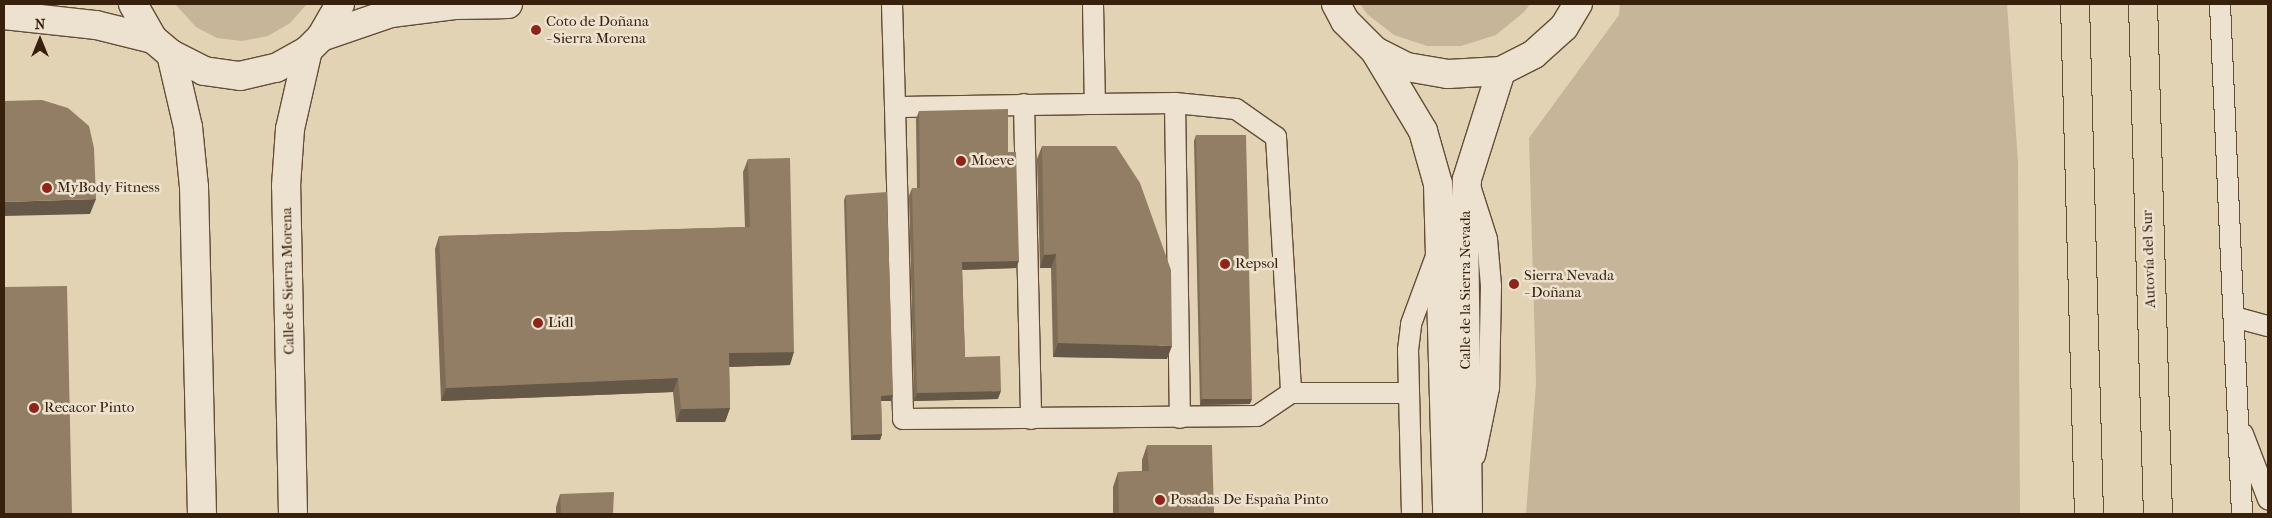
<!DOCTYPE html>
<html>
<head>
<meta charset="utf-8">
<style>
	body { margin:0 }
	#map { position:relative; width:2272px; height:518px; overflow:hidden; background:#e3d3b5; font-family:"IM FELL French Canon",serif }
	div>[style] { position:absolute }
	.green>* { inset:0; background:#c6b598 }
	.roads { filter:drop-shadow(1px 0 #634e36) drop-shadow(-1px 0 #634e36) drop-shadow(0 1px #634e36) drop-shadow(0 -1px #634e36) }
	.service>* { height:20px; margin:-10px; padding:0 10px; transform-origin:10px; border-radius:10px; background:#ede2cf }
	.minor>* { height:28px; margin:-14px; padding:0 14px; transform-origin:14px; border-radius:14px; background:#ede2cf }
	.tertiary>* { height:28px; margin:-14px; padding:0 14px; transform-origin:14px; border-radius:14px; background:#ede2cf }
	.secondary>* { height:28px; margin:-14px; padding:0 14px; transform-origin:14px; border-radius:14px; background:#ede2cf }
	.motorway>* { height:28px; margin:-14px; padding:0 14px; transform-origin:14px; border-radius:14px; background:#e3d3b5 }
	.wall>* { inset:0; background:#7d6c56 }
	.shaded-wall>* { inset:0; background:#665846 }
	.building>* { inset:0; background:#917e64 }
	.dots>* { width:14px; height:14px; translate:-50% -50%; box-sizing:border-box; border:2px solid #ede2cf; border-radius:50% }
	span { translate:-50% -50%; white-space:nowrap; text-align:center; line-height:1.15; -webkit-text-stroke:5px #ede2cf; paint-order:stroke }
	.poi-label { font-size:15px; color:#38210c }
	.left { translate:0 -50%; text-align:left }
	.street-label { font-size:15px; color:#38210c }
	.frame { position:absolute; inset:0; border:5px solid #38210c; pointer-events:none }
	.north { position:absolute; left:15px; top:15px; width:50px; height:50px; -webkit-text-stroke:4px #ede2cf; paint-order:stroke; rotate:0deg; font-size:14px; font-weight:700; line-height:20px; text-align:center; color:#38210c }
	.north::after { content:''; display:block; margin:auto; width:18px; height:22px; background:#38210c; clip-path:polygon(50% 0,100% 100%,50% 72%,0 100%) }
</style>
</head>
<body>
<div id="map">
	<div class="green">
		<i style="clip-path:polygon(175px 4px,307px 4px,290px 23px,268px 36px,242px 41px,217px 38px,196px 27px)"></i>
		<i style="clip-path:polygon(1360px 4px,1530px 4px,1524px 12px,1496px 35px,1461px 46px,1427px 46px,1394px 35px,1367px 14px)"></i>
		<i style="clip-path:polygon(1620px 4px,2007px 4px,2018px 162px,2020px 514px,1526px 514px,1536px 383px,1529px 138px,1619px 15px)"></i>
	</div>
	<div class="roads">
		<div class="service">
			<i style="left:892px;top:4px;width:103px;rotate:88.3deg"></i>
			<i style="left:895px;top:107px;width:200px;rotate:-0.9deg"></i>
			<i style="left:1093px;top:4px;width:100px;rotate:88.9deg"></i>
			<i style="left:1095px;top:104px;width:80px;rotate:-0.7deg"></i>
			<i style="left:1175px;top:103px;width:61px;rotate:5.6deg"></i>
			<i style="left:1236px;top:109px;width:49px;rotate:35deg"></i>
			<i style="left:1276px;top:137px;width:256px;rotate:86.6deg"></i>
			<i style="left:1291px;top:393px;width:118px"></i>
			<i style="left:2220px;top:4px;width:510px;rotate:87.53deg"></i>
			<i style="left:1175px;top:103px;width:315px;rotate:89.1deg"></i>
			<i style="left:1024px;top:104px;width:315px;rotate:88.7deg"></i>
			<i style="left:895px;top:107px;width:312px;rotate:88.5deg"></i>
			<i style="left:903px;top:419px;width:354px;rotate:-0.5deg"></i>
			<i style="left:1257px;top:416px;width:41px;rotate:-34.1deg"></i>
			<i style="left:1471px;top:189px;width:52px;rotate:72.3deg"></i>
			<i style="left:1487px;top:239px;width:47px;rotate:85.1deg"></i>
			<i style="left:1491px;top:286px;width:102px;rotate:91.1deg"></i>
			<i style="left:1489px;top:388px;width:69px;rotate:101.6deg"></i>
			<i style="left:2234px;top:317px;width:35px;rotate:15deg"></i>
			<i style="left:2243px;top:434px;width:70px;rotate:69deg"></i>
			<i style="left:1412px;top:514px;width:164px;rotate:-91.4deg"></i>
			<i style="left:1408px;top:350px;width:26px;rotate:-83deg"></i>
			<i style="left:1411px;top:324px;width:72px;rotate:-69.8deg"></i>
		</div>
		<div class="minor">
			<i style="left:171px;top:54px;width:75px;rotate:76.9deg"></i>
			<i style="left:188px;top:127px;width:60px;rotate:84.3deg"></i>
			<i style="left:194px;top:187px;width:327px;rotate:88.6deg"></i>
			<i style="left:293px;top:514px;width:328px;rotate:-91.2deg"></i>
			<i style="left:286px;top:186px;width:57px;rotate:-86deg"></i>
			<i style="left:290px;top:129px;width:81px;rotate:-77.2deg"></i>
		</div>
		<div class="tertiary">
			<i style="left:133px;top:4px;width:40px;rotate:60.3deg"></i>
			<i style="left:153px;top:39px;width:23px;rotate:40deg"></i>
			<i style="left:171px;top:54px;width:37px;rotate:27deg"></i>
			<i style="left:204px;top:71px;width:36px;rotate:8deg"></i>
			<i style="left:240px;top:76px;width:37px;rotate:-13deg"></i>
			<i style="left:276px;top:68px;width:37px;rotate:-29deg"></i>
			<i style="left:308px;top:50px;width:18px;rotate:-45deg"></i>
			<i style="left:321px;top:37px;width:38px;rotate:-60deg"></i>
			<i style="left:4px;top:15px;width:93px;rotate:6.2deg"></i>
			<i style="left:96px;top:25px;width:59px;rotate:13.8deg"></i>
			<i style="left:321px;top:37px;width:74px;rotate:-18.9deg"></i>
			<i style="left:391px;top:13px;width:64px;rotate:-7.1deg"></i>
			<i style="left:455px;top:5px;width:53px;rotate:-1.1deg"></i>
		</div>
		<div class="secondary">
			<i style="left:1336px;top:4px;width:19px;rotate:62deg"></i>
			<i style="left:1345px;top:21px;width:42px;rotate:45deg"></i>
			<i style="left:1375px;top:51px;width:93px;rotate:59deg"></i>
			<i style="left:1423px;top:131px;width:55px;rotate:74.2deg"></i>
			<i style="left:1438px;top:184px;width:330px;rotate:88.4deg"></i>
			<i style="left:1375px;top:51px;width:36px;rotate:27deg"></i>
			<i style="left:1407px;top:67px;width:42px;rotate:9.7deg"></i>
			<i style="left:1448px;top:74px;width:53px;rotate:-3.2deg"></i>
			<i style="left:1501px;top:71px;width:37px;rotate:-27deg"></i>
			<i style="left:1534px;top:54px;width:40px;rotate:-42deg"></i>
			<i style="left:1564px;top:27px;width:27px;rotate:-59deg"></i>
			<i style="left:1468px;top:514px;width:281px;rotate:-90.8deg"></i>
			<i style="left:1464px;top:233px;width:54px;rotate:-86.8deg"></i>
			<i style="left:1467px;top:179px;width:113px;rotate:-72.5deg"></i>
		</div>
		<div class="motorway">
			<i style="left:2075px;top:4px;width:510px;rotate:88.43deg"></i>
			<i style="left:2143px;top:4px;width:510px;rotate:88.32deg"></i>
		</div>
	</div>
	<div class="wall">
		<i style="clip-path:polygon(919px 111px,1008px 152px,1016px 268px,962px 270px,965px 357px,998px 399px,914px 401px,909px 196px,912px 188px,917px 188px,916px 119px)"></i>
		<i style="clip-path:polygon(1196px 135px,1250px 404px,1200px 405px,1194px 141px)"></i>
		<i style="clip-path:polygon(1042px 146px,1167px 359px,1053px 357px,1051px 268px,1040px 268px,1037px 159px)"></i>
		<i style="clip-path:polygon(748px 159px,790px 365px,729px 367px,730px 408px,725px 422px,676px 422px,673px 392px,441px 401px,435px 249px,439px 236px,745px 227px,743px 172px)"></i>
		<i style="clip-path:polygon(846px 195px,893px 395px,891px 401px,881px 401px,882px 434px,880px 440px,851px 440px,844px 200px)"></i>
		<i style="clip-path:polygon(1147px 445px,1214px 514px,1113px 514px,1113px 487px,1118px 472px,1142px 471px,1142px 460px)"></i>
		<i style="clip-path:polygon(560px 494px,613px 514px,556px 514px,556px 507px)"></i>
	</div>
	<div class="shaded-wall">
		<i style="clip-path:polygon(96px 199px,90px 214px,4px 216px,4px 202px)"></i>
		<i style="clip-path:polygon(1056px 254px,1051px 268px,1040px 268px,1044px 255px)"></i>
		<i style="clip-path:polygon(1019px 261px,1016px 268px,959px 270px,962px 262px)"></i>
		<i style="clip-path:polygon(1058px 343px,1172px 346px,1167px 359px,1053px 357px)"></i>
		<i style="clip-path:polygon(794px 352px,790px 365px,724px 367px,729px 353px)"></i>
		<i style="clip-path:polygon(678px 378px,673px 392px,441px 401px,446px 388px)"></i>
		<i style="clip-path:polygon(1001px 391px,998px 399px,914px 401px,917px 393px)"></i>
		<i style="clip-path:polygon(893px 395px,891px 401px,879px 401px,881px 396px)"></i>
		<i style="clip-path:polygon(1202px 399px,1252px 399px,1250px 404px,1200px 405px)"></i>
		<i style="clip-path:polygon(730px 408px,725px 422px,676px 422px,681px 409px)"></i>
		<i style="clip-path:polygon(882px 434px,880px 440px,851px 440px,853px 435px)"></i>
	</div>
	<div class="building">
		<i style="clip-path:polygon(42px 100px,68px 108px,89px 126px,94px 148px,96px 199px,4px 202px,4px 101px)"></i>
		<i style="clip-path:polygon(1008px 109px,1008px 152px,1016px 152px,1019px 261px,962px 262px,965px 357px,1000px 356px,1001px 391px,917px 393px,912px 188px,920px 188px,919px 111px)"></i>
		<i style="clip-path:polygon(1196px 135px,1246px 135px,1252px 399px,1202px 399px)"></i>
		<i style="clip-path:polygon(1042px 146px,1116px 146px,1140px 183px,1171px 270px,1172px 346px,1058px 343px,1056px 254px,1044px 255px)"></i>
		<i style="clip-path:polygon(790px 158px,794px 352px,729px 353px,730px 408px,681px 409px,678px 378px,446px 388px,439px 236px,750px 227px,748px 159px)"></i>
		<i style="clip-path:polygon(887px 192px,893px 395px,881px 396px,882px 434px,853px 435px,846px 195px)"></i>
		<i style="clip-path:polygon(67px 286px,72px 514px,4px 514px,4px 287px)"></i>
		<i style="clip-path:polygon(1147px 445px,1212px 445px,1214px 514px,1119px 514px,1118px 472px,1149px 471px)"></i>
		<i style="clip-path:polygon(614px 492px,613px 514px,561px 514px,560px 494px)"></i>
	</div>
	<div class="dots">
		<i style="left:536px;top:30px;background:#8f2418"></i>
		<i style="left:961px;top:161px;background:#8f2418"></i>
		<i style="left:47px;top:188px;background:#8f2418"></i>
		<i style="left:1225px;top:264px;background:#8f2418"></i>
		<i style="left:1514px;top:284px;background:#8f2418"></i>
		<i style="left:538px;top:323px;background:#8f2418"></i>
		<i style="left:34px;top:408px;background:#8f2418"></i>
		<i style="left:1160px;top:500px;background:#8f2418"></i>
	</div>
	<div class="poi-label">
		<span class="left" style="left:546px;top:30px">Coto de Doñana<br>- Sierra Morena</span>
		<span class="left" style="left:971px;top:161px">Moeve</span>
		<span class="left" style="left:57px;top:188px">MyBody Fitness</span>
		<span class="left" style="left:1235px;top:264px">Repsol</span>
		<span class="left" style="left:1524px;top:284px">Sierra Nevada<br>- Doñana</span>
		<span class="left" style="left:548px;top:323px">Lidl</span>
		<span class="left" style="left:44px;top:408px">Recacor Pinto</span>
		<span class="left" style="left:1170px;top:500px">Posadas De España Pinto</span>
	</div>
	<div class="street-label">
		<span style="left:2149px;top:259px;rotate:-92deg">Autovía del Sur</span>
		<span style="left:288px;top:281px;rotate:-91deg">Calle de Sierra Morena</span>
		<span style="left:1466px;top:290px;rotate:-90deg">Calle de la Sierra Nevada</span>
	</div>
	<div class="frame"></div>
	<div class="north">N</div>
</div>
</body>
</html>
